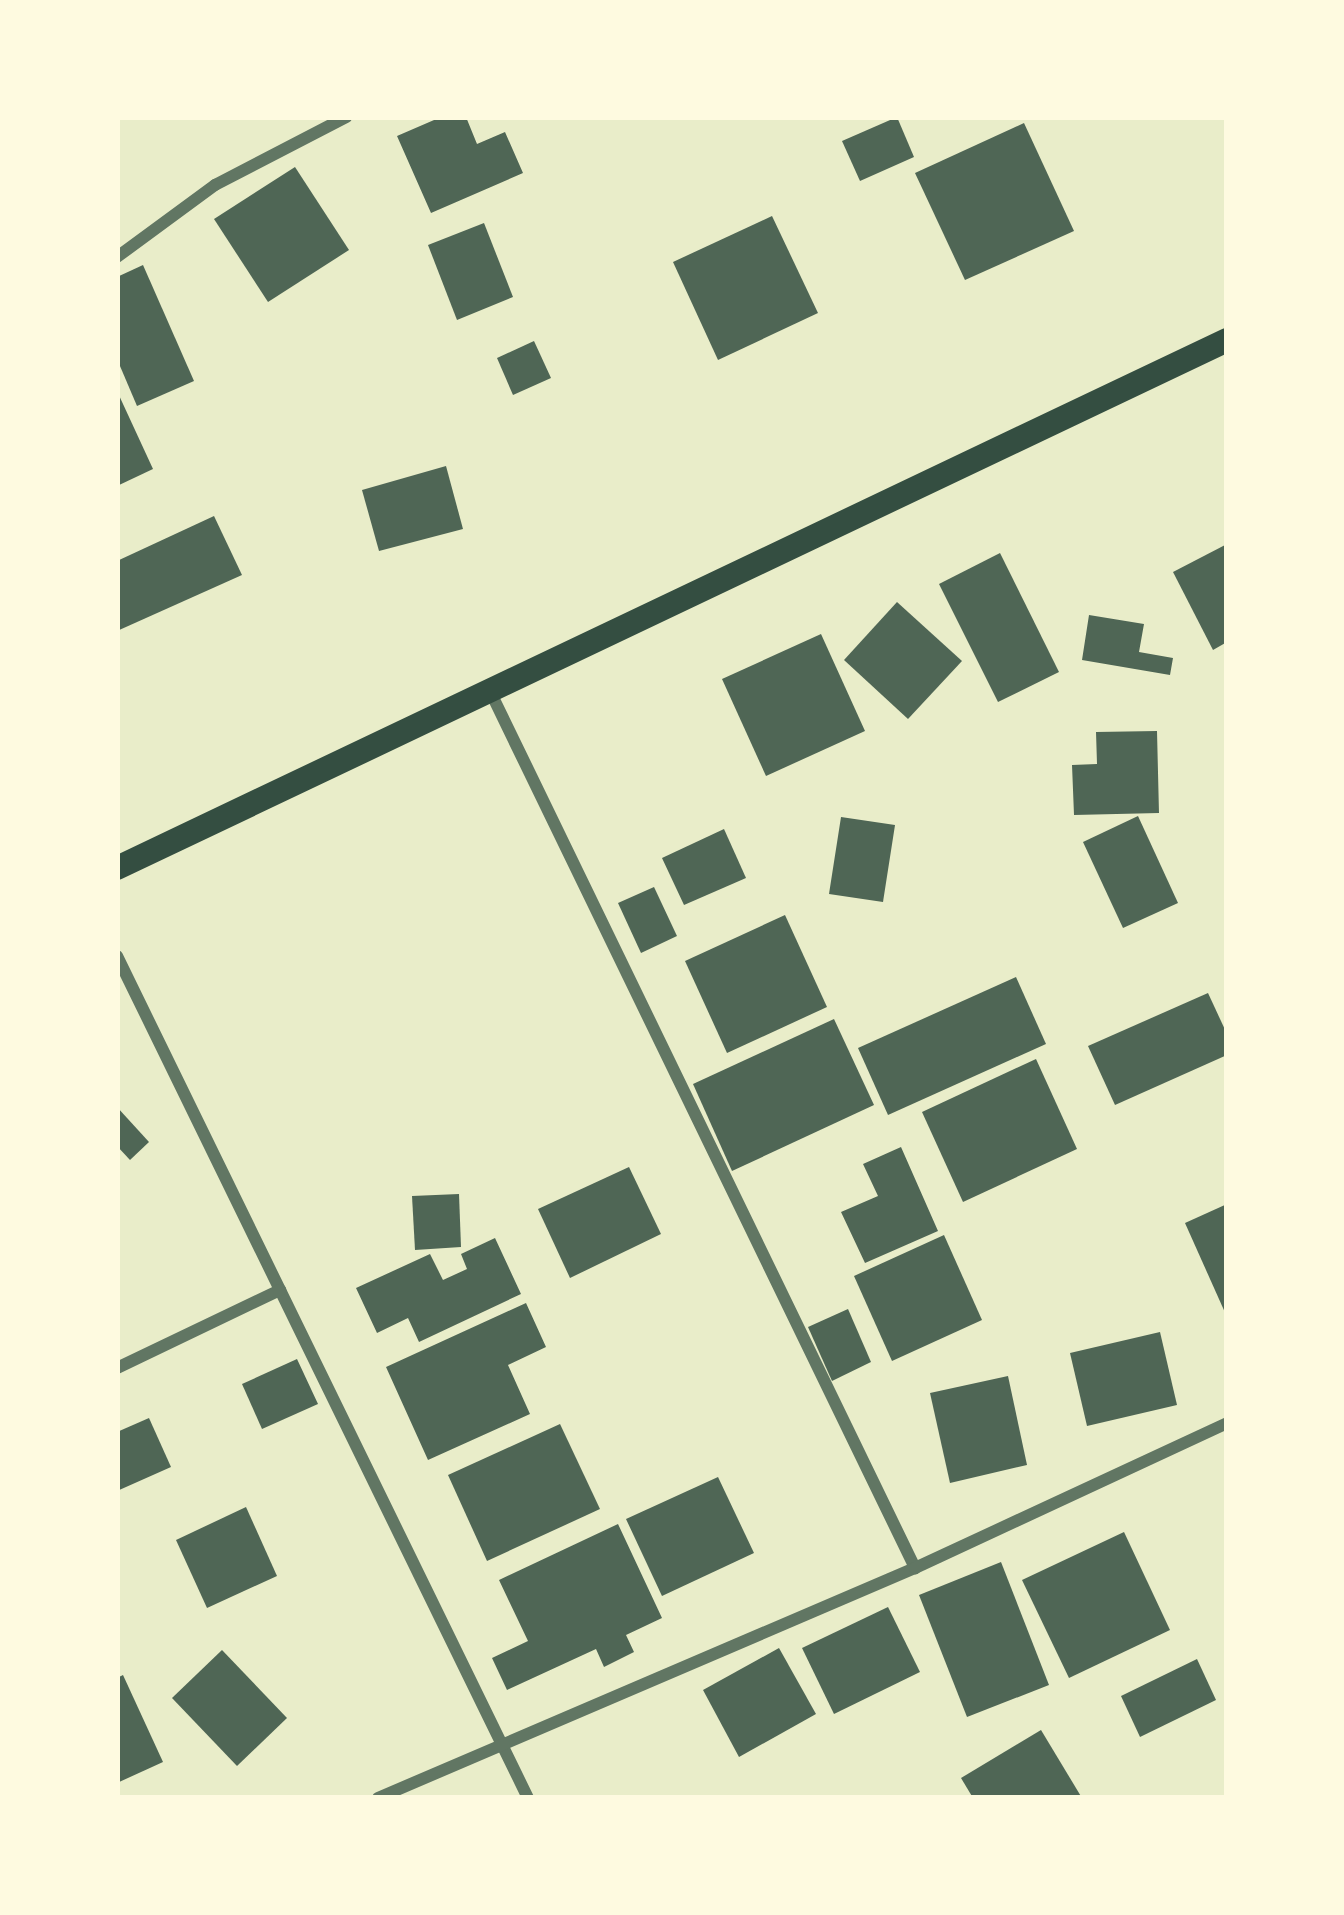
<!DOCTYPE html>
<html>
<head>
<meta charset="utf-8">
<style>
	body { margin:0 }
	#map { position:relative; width:1344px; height:1915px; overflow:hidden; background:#e9edc9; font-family:Ubuntu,sans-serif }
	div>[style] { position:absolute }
	.building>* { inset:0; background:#4f6655 }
	.minor>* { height:12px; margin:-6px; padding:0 6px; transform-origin:6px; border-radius:6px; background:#617663 }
	.secondary>* { height:24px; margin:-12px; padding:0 12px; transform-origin:12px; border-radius:12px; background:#344e41 }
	span { translate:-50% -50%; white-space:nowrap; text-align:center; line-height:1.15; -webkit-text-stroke:10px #fefae0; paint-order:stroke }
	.frame { position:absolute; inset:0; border:120px solid #fefae0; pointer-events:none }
</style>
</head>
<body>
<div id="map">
	<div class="building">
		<i style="clip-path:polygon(441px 117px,466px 117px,477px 144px,505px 132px,523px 173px,431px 213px,397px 136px)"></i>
		<i style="clip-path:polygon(897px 117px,914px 157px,860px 181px,842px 141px)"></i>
		<i style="clip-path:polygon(1024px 123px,1074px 231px,965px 280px,915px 173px)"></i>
		<i style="clip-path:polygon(295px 167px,349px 250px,268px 302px,214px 219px)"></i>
		<i style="clip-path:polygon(772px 216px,818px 313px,718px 360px,673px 262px)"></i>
		<i style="clip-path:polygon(484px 223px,513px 297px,457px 320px,428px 245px)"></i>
		<i style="clip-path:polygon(143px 265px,194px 381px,137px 406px,117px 359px,117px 277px)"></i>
		<i style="clip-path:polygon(534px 341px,551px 378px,513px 395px,497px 358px)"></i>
		<i style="clip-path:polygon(117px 391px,153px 469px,117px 486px)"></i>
		<i style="clip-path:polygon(446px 466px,463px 529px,379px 551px,362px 490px)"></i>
		<i style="clip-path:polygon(214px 516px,242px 575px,117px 631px,117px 561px)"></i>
		<i style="clip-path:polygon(1227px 544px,1227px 642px,1213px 650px,1173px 572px)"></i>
		<i style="clip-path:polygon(1000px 553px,1059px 672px,998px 702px,939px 584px)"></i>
		<i style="clip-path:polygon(897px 602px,962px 661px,908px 719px,844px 660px)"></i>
		<i style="clip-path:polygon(1089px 615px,1144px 624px,1139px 652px,1173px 658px,1170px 675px,1082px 660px)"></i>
		<i style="clip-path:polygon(821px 634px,865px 731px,766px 776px,722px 679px)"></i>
		<i style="clip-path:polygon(1157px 731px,1159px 813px,1074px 815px,1072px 765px,1097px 764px,1096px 732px)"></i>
		<i style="clip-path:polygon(1138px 816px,1178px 903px,1123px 928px,1083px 842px)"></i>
		<i style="clip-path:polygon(841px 817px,895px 825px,883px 902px,829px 894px)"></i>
		<i style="clip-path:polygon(724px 829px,746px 878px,684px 905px,662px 858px)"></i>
		<i style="clip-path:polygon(654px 887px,677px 936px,641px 953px,618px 903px)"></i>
		<i style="clip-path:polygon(785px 915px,827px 1007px,727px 1053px,685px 961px)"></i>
		<i style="clip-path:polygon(1016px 977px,1046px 1044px,888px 1115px,858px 1048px)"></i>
		<i style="clip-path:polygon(1208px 993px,1227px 1034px,1227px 1055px,1115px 1105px,1088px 1046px)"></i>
		<i style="clip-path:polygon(834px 1019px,874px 1105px,732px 1171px,693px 1084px)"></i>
		<i style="clip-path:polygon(1036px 1059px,1077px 1149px,963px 1202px,922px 1112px)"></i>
		<i style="clip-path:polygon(117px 1107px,149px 1142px,130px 1160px,117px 1146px)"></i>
		<i style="clip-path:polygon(901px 1147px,938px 1231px,865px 1263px,841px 1212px,878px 1196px,863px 1164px)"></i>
		<i style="clip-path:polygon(629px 1167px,661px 1234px,570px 1278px,538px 1209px)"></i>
		<i style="clip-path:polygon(459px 1194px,461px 1247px,415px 1250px,412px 1196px)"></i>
		<i style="clip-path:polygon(1227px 1204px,1227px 1317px,1185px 1223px)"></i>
		<i style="clip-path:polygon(944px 1235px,982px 1320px,892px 1361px,854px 1276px)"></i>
		<i style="clip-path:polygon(495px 1238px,521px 1294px,419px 1342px,408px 1318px,377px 1333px,356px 1288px,430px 1254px,443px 1280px,467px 1269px,461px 1254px)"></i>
		<i style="clip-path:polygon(526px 1303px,546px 1347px,508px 1365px,530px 1414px,428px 1460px,386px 1367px)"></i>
		<i style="clip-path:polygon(848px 1309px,871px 1362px,832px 1381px,808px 1327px)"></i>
		<i style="clip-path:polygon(1160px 1332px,1177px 1405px,1087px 1426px,1070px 1353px)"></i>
		<i style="clip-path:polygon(297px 1359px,318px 1404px,262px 1429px,242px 1384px)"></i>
		<i style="clip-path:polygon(1008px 1376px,1027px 1465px,950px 1483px,930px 1393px)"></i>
		<i style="clip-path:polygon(149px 1418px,171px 1467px,117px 1491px,117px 1432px)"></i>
		<i style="clip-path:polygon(560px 1424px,600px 1509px,487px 1561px,448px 1475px)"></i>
		<i style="clip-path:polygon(718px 1477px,754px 1553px,662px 1596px,626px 1519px)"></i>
		<i style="clip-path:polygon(246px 1507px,277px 1576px,207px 1608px,176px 1540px)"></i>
		<i style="clip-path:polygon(618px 1524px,662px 1618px,626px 1635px,634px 1652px,604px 1667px,596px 1649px,507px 1690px,492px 1658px,528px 1641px,499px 1580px)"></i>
		<i style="clip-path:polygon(1124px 1532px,1170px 1630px,1069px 1678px,1022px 1580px)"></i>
		<i style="clip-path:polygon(1001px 1562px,1049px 1685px,967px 1717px,919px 1595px)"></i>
		<i style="clip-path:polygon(888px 1607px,920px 1672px,834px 1714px,802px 1648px)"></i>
		<i style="clip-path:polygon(779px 1648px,816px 1714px,739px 1757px,703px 1690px)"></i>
		<i style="clip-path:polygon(222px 1650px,287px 1718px,237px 1766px,172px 1698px)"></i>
		<i style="clip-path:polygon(1197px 1659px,1216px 1700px,1140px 1737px,1121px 1696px)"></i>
		<i style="clip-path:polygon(123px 1675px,163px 1762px,117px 1783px,117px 1678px)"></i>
		<i style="clip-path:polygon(1041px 1730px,1082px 1798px,973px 1798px,961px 1778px)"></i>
	</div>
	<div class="minor">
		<i style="left:117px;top:257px;width:122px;rotate:-36.3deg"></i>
		<i style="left:215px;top:185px;width:148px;rotate:-27.4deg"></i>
		<i style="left:490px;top:691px;width:975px;rotate:64.14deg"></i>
		<i style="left:117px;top:956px;width:937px;rotate:63.98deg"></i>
		<i style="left:117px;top:1368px;width:181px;rotate:-25.6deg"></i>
		<i style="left:378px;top:1798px;width:584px;rotate:-23.19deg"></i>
		<i style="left:915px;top:1568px;width:344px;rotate:-24.9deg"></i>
	</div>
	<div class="secondary">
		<i style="left:117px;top:868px;width:1229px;rotate:-25.44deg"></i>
	</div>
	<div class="frame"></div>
</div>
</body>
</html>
